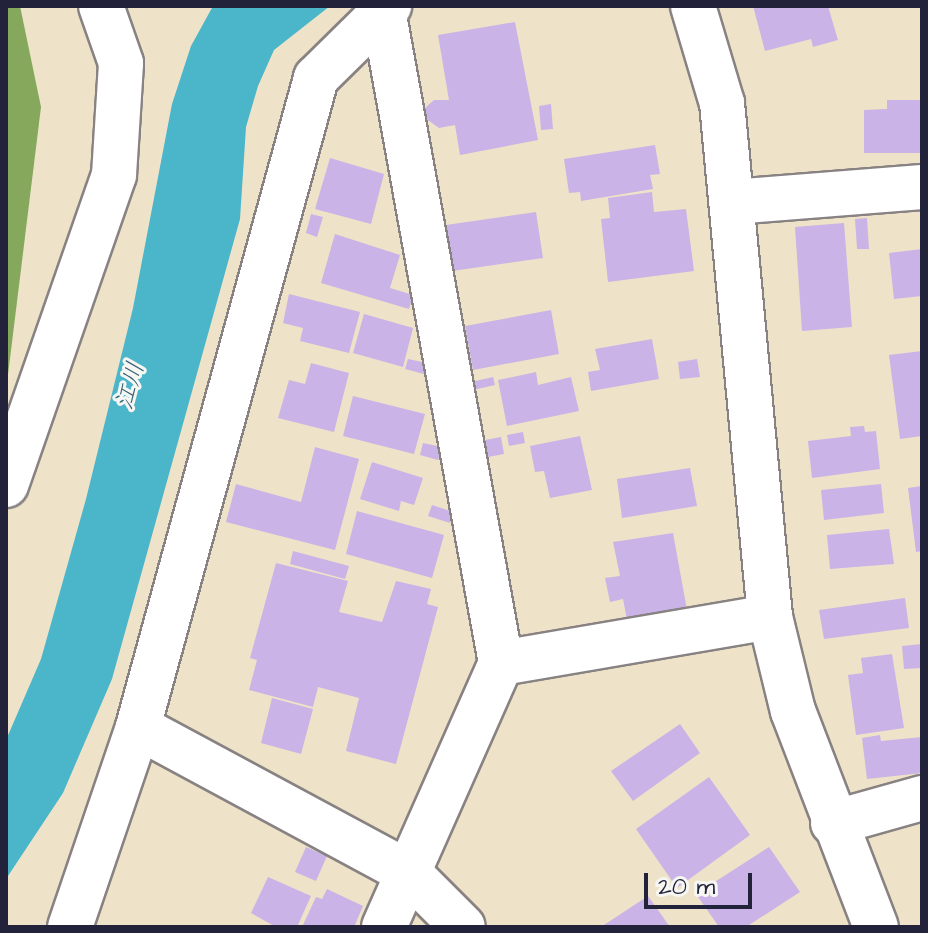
<!DOCTYPE html>
<html>
<head>
<meta charset="utf-8">
<style>
	body { margin:0 }
	#map { position:relative; width:928px; height:933px; overflow:hidden; background:#eee3c8; font-family:"Architects Daughter","Klee One",sans-serif }
	div>[style] { position:absolute }
	.forest>* { inset:0; background:#85a85c }
	.water>* { inset:0; background:#4bb5c9 }
	.building>* { inset:0; background:#cab3e6 }
	.roads { filter:drop-shadow(2px 0 #888282) drop-shadow(-2px 0 #888282) drop-shadow(0 2px #888282) drop-shadow(0 -2px #888282) }
	.minor>* { height:44px; margin:-22px; padding:0 22px; transform-origin:22px; border-radius:22px; background:#fff }
	span { translate:-50% -50%; white-space:nowrap; text-align:center; line-height:1.15; -webkit-text-stroke:6px #f6f6f2; paint-order:stroke }
	.water-label { font-size:24px; color:#325d74; font-style:italic }
	.frame { position:absolute; inset:0; border:8px solid #22223b; pointer-events:none }
	.scale { position:absolute; left:644px; top:873px; width:108px; height:36px; box-sizing:border-box; border:4px solid #22223b; border-top:0; padding-left:10px; font-size:24px; line-height:28px; white-space:nowrap; color:#22223b; -webkit-text-stroke:6px #f6f6f2; paint-order:stroke }
</style>
</head>
<body>
<div id="map">
	<div class="forest">
		<i style="clip-path:polygon(6px 6px,20px 6px,41px 107px,6px 391px)"></i>
	</div>
	<div class="water">
		<i style="clip-path:polygon(213px 6px,330px 6px,274px 50px,258px 86px,246px 127px,240px 219px,112px 679px,63px 793px,6px 879px,6px 740px,41px 659px,86px 499px,133px 308px,172px 104px,191px 46px)"></i>
	</div>
	<div class="building">
		<i style="clip-path:polygon(753px 6px,828px 6px,838px 40px,813px 47px,811px 39px,765px 51px)"></i>
		<i style="clip-path:polygon(515px 22px,538px 140px,460px 155px,455px 125px,439px 128px,425px 118px,425px 108px,434px 100px,449px 100px,438px 35px)"></i>
		<i style="clip-path:polygon(887px 100px,920px 100px,920px 153px,864px 153px,864px 110px,887px 109px)"></i>
		<i style="clip-path:polygon(551px 104px,553px 129px,541px 130px,539px 106px)"></i>
		<i style="clip-path:polygon(655px 145px,660px 174px,650px 175px,653px 189px,581px 201px,580px 192px,569px 193px,564px 159px)"></i>
		<i style="clip-path:polygon(330px 158px,384px 174px,371px 224px,315px 209px)"></i>
		<i style="clip-path:polygon(652px 192px,654px 212px,686px 209px,694px 271px,608px 282px,601px 219px,610px 218px,608px 198px)"></i>
		<i style="clip-path:polygon(536px 212px,543px 258px,452px 271px,446px 225px)"></i>
		<i style="clip-path:polygon(311px 214px,323px 217px,317px 237px,306px 233px)"></i>
		<i style="clip-path:polygon(867px 218px,869px 249px,857px 249px,855px 219px)"></i>
		<i style="clip-path:polygon(844px 223px,852px 327px,802px 331px,795px 227px)"></i>
		<i style="clip-path:polygon(335px 234px,400px 255px,390px 288px,413px 295px,409px 309px,321px 283px)"></i>
		<i style="clip-path:polygon(922px 249px,922px 296px,894px 299px,889px 253px)"></i>
		<i style="clip-path:polygon(289px 294px,360px 312px,349px 353px,300px 341px,303px 328px,283px 323px)"></i>
		<i style="clip-path:polygon(551px 310px,559px 354px,473px 370px,465px 326px)"></i>
		<i style="clip-path:polygon(364px 314px,413px 328px,403px 367px,353px 353px)"></i>
		<i style="clip-path:polygon(652px 339px,659px 379px,591px 391px,588px 372px,600px 370px,595px 349px)"></i>
		<i style="clip-path:polygon(922px 351px,922px 436px,900px 439px,889px 355px)"></i>
		<i style="clip-path:polygon(408px 359px,427px 363px,424px 374px,405px 369px)"></i>
		<i style="clip-path:polygon(697px 359px,700px 377px,680px 379px,678px 362px)"></i>
		<i style="clip-path:polygon(311px 363px,349px 373px,334px 432px,278px 418px,289px 380px,305px 384px)"></i>
		<i style="clip-path:polygon(536px 372px,538px 385px,571px 377px,579px 411px,507px 426px,498px 380px)"></i>
		<i style="clip-path:polygon(493px 377px,495px 385px,473px 390px,471px 382px)"></i>
		<i style="clip-path:polygon(353px 396px,425px 414px,414px 454px,343px 436px)"></i>
		<i style="clip-path:polygon(864px 426px,865px 432px,876px 431px,880px 469px,812px 478px,808px 441px,851px 436px,850px 427px)"></i>
		<i style="clip-path:polygon(523px 432px,525px 443px,509px 446px,507px 435px)"></i>
		<i style="clip-path:polygon(580px 436px,592px 490px,550px 498px,544px 471px,535px 472px,530px 446px)"></i>
		<i style="clip-path:polygon(501px 437px,504px 454px,483px 458px,480px 441px)"></i>
		<i style="clip-path:polygon(423px 443px,442px 447px,438px 460px,420px 455px)"></i>
		<i style="clip-path:polygon(315px 447px,359px 459px,335px 550px,226px 522px,236px 484px,301px 502px)"></i>
		<i style="clip-path:polygon(372px 462px,423px 478px,414px 505px,401px 501px,399px 511px,360px 499px)"></i>
		<i style="clip-path:polygon(690px 468px,697px 506px,622px 518px,617px 479px)"></i>
		<i style="clip-path:polygon(881px 484px,884px 513px,824px 520px,821px 490px)"></i>
		<i style="clip-path:polygon(922px 486px,922px 551px,916px 552px,908px 488px)"></i>
		<i style="clip-path:polygon(432px 505px,453px 512px,450px 523px,428px 516px)"></i>
		<i style="clip-path:polygon(357px 511px,444px 535px,432px 578px,346px 554px)"></i>
		<i style="clip-path:polygon(889px 529px,894px 564px,830px 569px,827px 535px)"></i>
		<i style="clip-path:polygon(673px 533px,689px 621px,629px 630px,623px 599px,610px 602px,605px 578px,620px 576px,613px 542px)"></i>
		<i style="clip-path:polygon(293px 551px,349px 566px,345px 579px,290px 564px)"></i>
		<i style="clip-path:polygon(276px 563px,348px 581px,339px 612px,382px 622px,396px 581px,431px 589px,427px 604px,438px 607px,396px 764px,346px 751px,359px 698px,318px 687px,313px 707px,249px 690px,257px 660px,250px 658px)"></i>
		<i style="clip-path:polygon(905px 598px,909px 628px,824px 639px,819px 610px)"></i>
		<i style="clip-path:polygon(922px 644px,922px 668px,904px 669px,902px 646px)"></i>
		<i style="clip-path:polygon(892px 654px,904px 728px,856px 735px,848px 675px,863px 673px,861px 658px)"></i>
		<i style="clip-path:polygon(272px 698px,313px 709px,301px 754px,261px 743px)"></i>
		<i style="clip-path:polygon(680px 724px,700px 753px,633px 801px,611px 771px)"></i>
		<i style="clip-path:polygon(880px 735px,881px 741px,922px 737px,922px 773px,867px 779px,862px 738px)"></i>
		<i style="clip-path:polygon(709px 777px,750px 835px,677px 888px,636px 829px)"></i>
		<i style="clip-path:polygon(306px 847px,327px 856px,316px 881px,295px 872px)"></i>
		<i style="clip-path:polygon(769px 847px,800px 892px,746px 927px,719px 927px,696px 894px)"></i>
		<i style="clip-path:polygon(268px 877px,311px 896px,297px 927px,276px 927px,251px 913px)"></i>
		<i style="clip-path:polygon(327px 889px,363px 906px,354px 927px,302px 927px,316px 897px,322px 899px)"></i>
		<i style="clip-path:polygon(648px 896px,670px 927px,601px 927px)"></i>
	</div>
	<div class="roads">
		<div class="minor">
			<i style="left:693px;top:6px;width:101px;rotate:73.4deg"></i>
			<i style="left:722px;top:103px;width:516px;rotate:84.66deg"></i>
			<i style="left:770px;top:617px;width:97px;rotate:76.3deg"></i>
			<i style="left:793px;top:711px;width:231px;rotate:69deg"></i>
			<i style="left:383px;top:10px;width:664px;rotate:79.76deg"></i>
			<i style="left:732px;top:202px;width:191px;rotate:-4.5deg"></i>
			<i style="left:6px;top:485px;width:328px;rotate:-70.8deg"></i>
			<i style="left:114px;top:175px;width:112px;rotate:-86.4deg"></i>
			<i style="left:121px;top:63px;width:60px;rotate:-109.3deg"></i>
			<i style="left:138px;top:727px;width:308px;rotate:28.3deg"></i>
			<i style="left:409px;top:873px;width:76px;rotate:45deg"></i>
			<i style="left:833px;top:823px;width:92px;rotate:-15.7deg"></i>
			<i style="left:70px;top:927px;width:211px;rotate:-71.2deg"></i>
			<i style="left:138px;top:727px;width:673px;rotate:-74.66deg"></i>
			<i style="left:316px;top:78px;width:103px;rotate:-44.6deg"></i>
			<i style="left:384px;top:927px;width:289px;rotate:-66.1deg"></i>
			<i style="left:501px;top:663px;width:273px;rotate:-9.7deg"></i>
		</div>
	</div>
	<div class="water-label">
		<span style="left:131px;top:386px;rotate:-74deg">江川</span>
	</div>
	<div class="frame"></div>
	<div class="scale">20 m</div>
</div>
</body>
</html>
